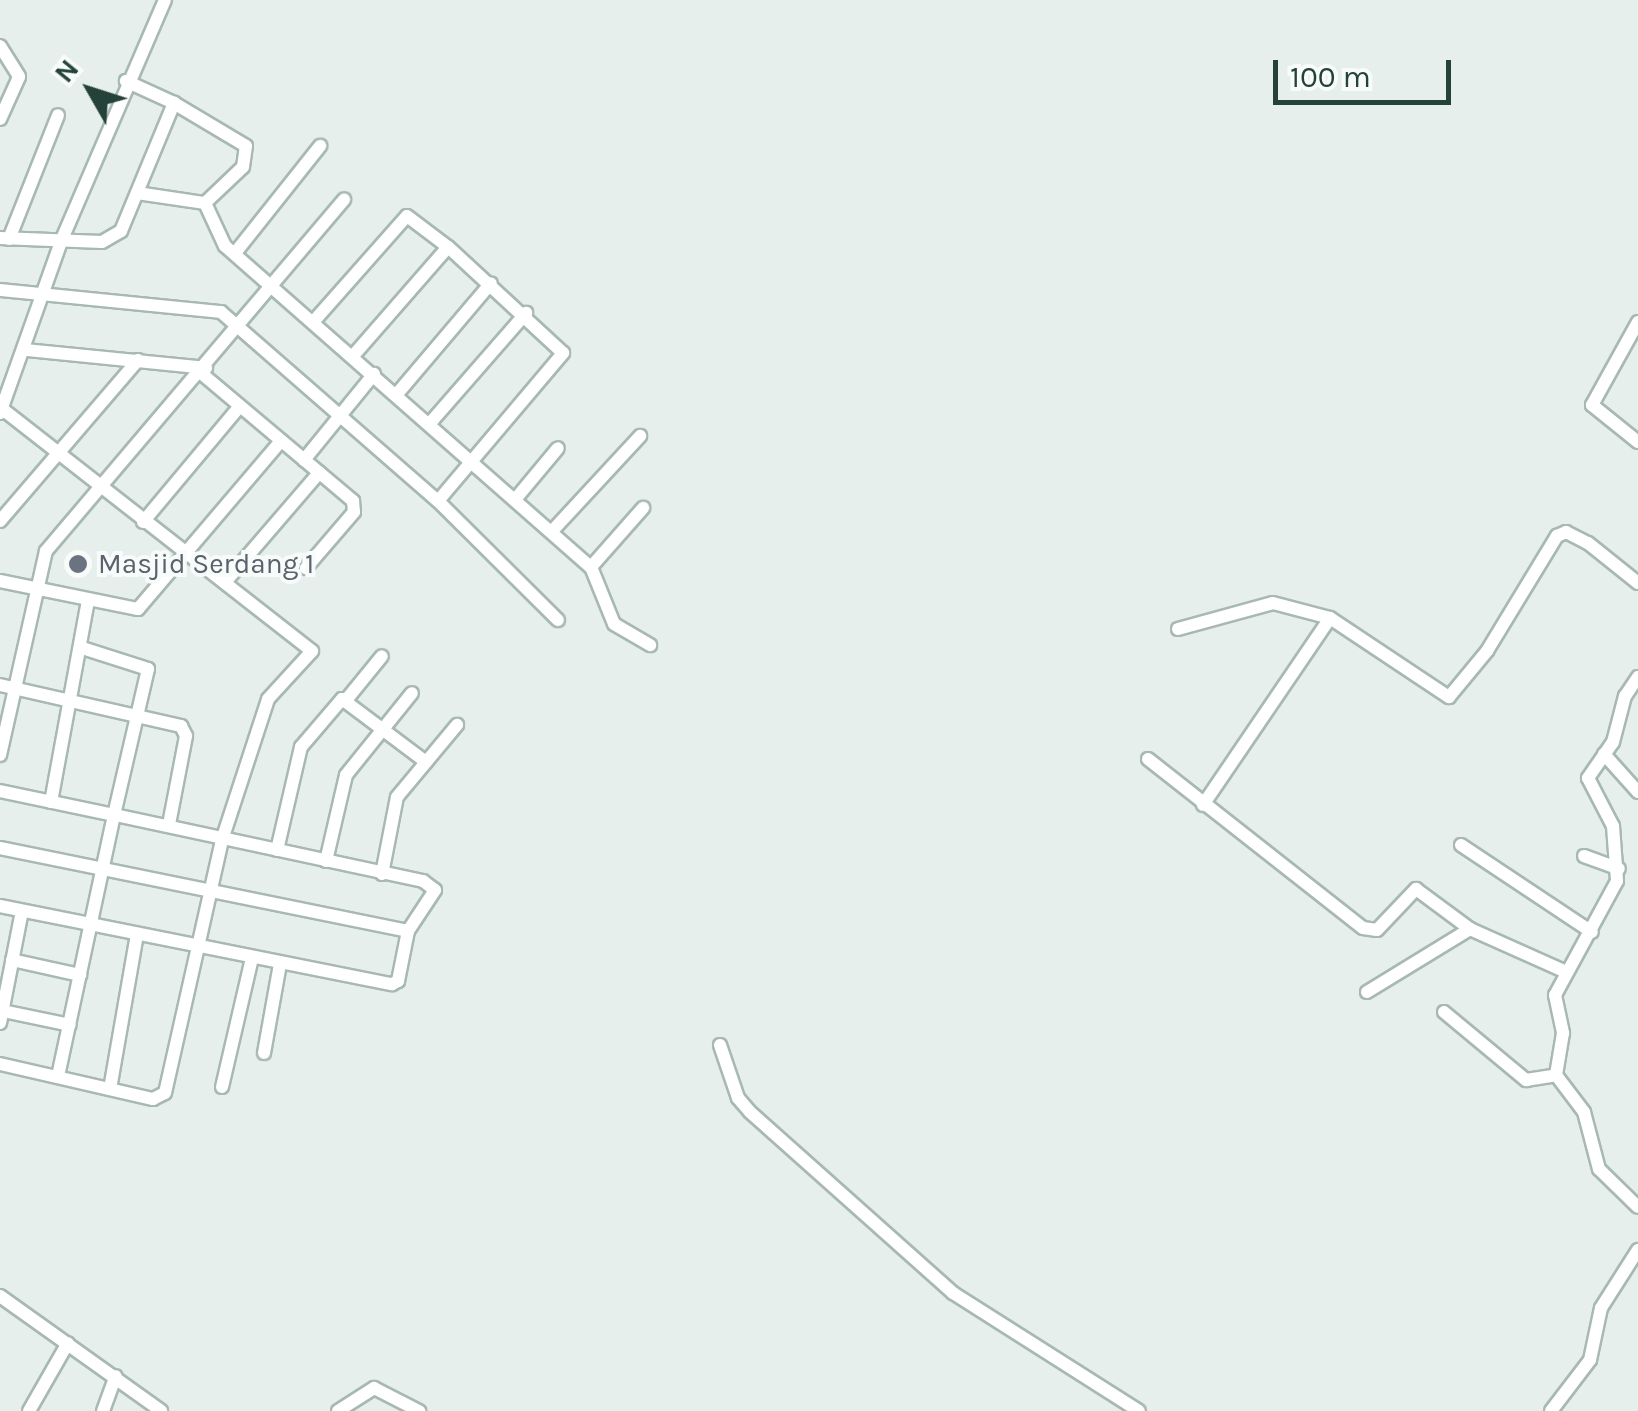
<!DOCTYPE html>
<html>
<head>
<meta charset="utf-8">
<style>
	body { margin:0 }
	#map { position:relative; width:1638px; height:1411px; overflow:hidden; background:#e6efeb; font-family:Karla,sans-serif }
	div>[style] { position:absolute }
	.roads { filter:drop-shadow(2px 0 #a8b8b2) drop-shadow(-2px 0 #a8b8b2) drop-shadow(0 2px #a8b8b2) drop-shadow(0 -2px #a8b8b2) }
	.minor>* { height:12px; margin:-6px; padding:0 6px; transform-origin:6px; border-radius:6px; background:#fff }
	.dots>* { width:28px; height:28px; translate:-50% -50%; box-sizing:border-box; border:5px solid #f7fbf9; border-radius:50% }
	span { translate:-50% -50%; white-space:nowrap; text-align:center; line-height:1.15; -webkit-text-stroke:8px #f7fbf9; paint-order:stroke }
	.worship-label { font-size:28px; color:#5b616d }
	.left { translate:0 -50%; text-align:left }
	.north { position:absolute; left:40px; top:40px; width:100px; height:100px; -webkit-text-stroke:8px #f7fbf9; paint-order:stroke; rotate:309deg; font-size:28px; font-weight:700; line-height:40px; text-align:center; color:#24423a }
	.north::after { content:''; display:block; margin:auto; width:35px; height:45px; background:#24423a; clip-path:polygon(50% 0,100% 100%,50% 72%,0 100%) }
	.scale { position:absolute; left:1273px; top:60px; width:178px; height:45px; box-sizing:border-box; border:5px solid #24423a; border-top:0; padding-left:12px; font-size:30px; line-height:35px; white-space:nowrap; color:#24423a; -webkit-text-stroke:8px #f7fbf9; paint-order:stroke }
</style>
</head>
<body>
<div id="map">
	<div class="roads">
		<div class="minor">
			<i style="left:0;top:46px;width:36px;rotate:58deg"></i>
			<i style="left:19px;top:77px;width:46px;rotate:114.3deg"></i>
			<i style="left:137px;top:193px;width:69px;rotate:8.4deg"></i>
			<i style="left:205px;top:203px;width:52px;rotate:-43.5deg"></i>
			<i style="left:243px;top:167px;width:21px;rotate:-82deg"></i>
			<i style="left:246px;top:146px;width:84px;rotate:-149.2deg"></i>
			<i style="left:205px;top:203px;width:47px;rotate:65.1deg"></i>
			<i style="left:225px;top:246px;width:487px;rotate:41.3deg"></i>
			<i style="left:591px;top:567px;width:79px;rotate:-48.6deg"></i>
			<i style="left:0;top:238px;width:102px;rotate:2.2deg"></i>
			<i style="left:102px;top:242px;width:22px;rotate:-30deg"></i>
			<i style="left:121px;top:231px;width:139px;rotate:-67.5deg"></i>
			<i style="left:174px;top:103px;width:53px;rotate:-155.4deg"></i>
			<i style="left:9px;top:239px;width:133px;rotate:-68.4deg"></i>
			<i style="left:235px;top:253px;width:137px;rotate:-51.5deg"></i>
			<i style="left:0;top:290px;width:222px;rotate:5.7deg"></i>
			<i style="left:221px;top:312px;width:288px;rotate:41.1deg"></i>
			<i style="left:438px;top:501px;width:194px;rotate:-49.8deg"></i>
			<i style="left:563px;top:353px;width:156px;rotate:-137.3deg"></i>
			<i style="left:448px;top:247px;width:145px;rotate:131.1deg"></i>
			<i style="left:314px;top:321px;width:140px;rotate:-48.5deg"></i>
			<i style="left:407px;top:216px;width:51px;rotate:37.1deg"></i>
			<i style="left:1638px;top:322px;width:95px;rotate:119deg"></i>
			<i style="left:1592px;top:405px;width:59px;rotate:38.8deg"></i>
			<i style="left:26px;top:350px;width:181px;rotate:5.7deg"></i>
			<i style="left:201px;top:373px;width:199px;rotate:40.1deg"></i>
			<i style="left:353px;top:501px;width:11px;rotate:85deg"></i>
			<i style="left:354px;top:512px;width:74px;rotate:130.6deg"></i>
			<i style="left:397px;top:394px;width:145px;rotate:-49.7deg"></i>
			<i style="left:0;top:413px;width:185px;rotate:-70.4deg"></i>
			<i style="left:62px;top:239px;width:260px;rotate:-66.7deg"></i>
			<i style="left:431px;top:422px;width:145px;rotate:-48.9deg"></i>
			<i style="left:304px;top:460px;width:111px;rotate:-50.9deg"></i>
			<i style="left:518px;top:496px;width:62px;rotate:-50.2deg"></i>
			<i style="left:438px;top:501px;width:169px;rotate:44.8deg"></i>
			<i style="left:0;top:521px;width:212px;rotate:-49.4deg"></i>
			<i style="left:143px;top:522px;width:151px;rotate:-50.1deg"></i>
			<i style="left:554px;top:529px;width:127px;rotate:-47.2deg"></i>
			<i style="left:591px;top:567px;width:61px;rotate:68deg"></i>
			<i style="left:614px;top:624px;width:42px;rotate:30.3deg"></i>
			<i style="left:0;top:581px;width:141px;rotate:11.5deg"></i>
			<i style="left:138px;top:609px;width:221px;rotate:-49.6deg"></i>
			<i style="left:226px;top:581px;width:143px;rotate:-49.3deg"></i>
			<i style="left:1178px;top:629px;width:98px;rotate:-15.3deg"></i>
			<i style="left:1273px;top:603px;width:59px;rotate:14.7deg"></i>
			<i style="left:1330px;top:618px;width:143px;rotate:33.6deg"></i>
			<i style="left:1449px;top:697px;width:60px;rotate:-50.4deg"></i>
			<i style="left:1487px;top:651px;width:135px;rotate:-58.7deg"></i>
			<i style="left:1557px;top:536px;width:10px;rotate:-24deg"></i>
			<i style="left:1566px;top:532px;width:25px;rotate:27deg"></i>
			<i style="left:1588px;top:543px;width:64px;rotate:38.7deg"></i>
			<i style="left:1638px;top:677px;width:23px;rotate:124deg"></i>
			<i style="left:1625px;top:696px;width:48px;rotate:104.6deg"></i>
			<i style="left:1613px;top:742px;width:44px;rotate:124.8deg"></i>
			<i style="left:1588px;top:778px;width:54px;rotate:62.5deg"></i>
			<i style="left:1613px;top:826px;width:55px;rotate:85.8deg"></i>
			<i style="left:1617px;top:881px;width:130px;rotate:118.5deg"></i>
			<i style="left:1555px;top:995px;width:39px;rotate:78deg"></i>
			<i style="left:1563px;top:1033px;width:43px;rotate:99.5deg"></i>
			<i style="left:1556px;top:1075px;width:46px;rotate:52.9deg"></i>
			<i style="left:1584px;top:1112px;width:59px;rotate:75.3deg"></i>
			<i style="left:1599px;top:1169px;width:54px;rotate:44.3deg"></i>
			<i style="left:0;top:685px;width:186px;rotate:12.8deg"></i>
			<i style="left:181px;top:726px;width:11px;rotate:63deg"></i>
			<i style="left:186px;top:736px;width:90px;rotate:100.9deg"></i>
			<i style="left:347px;top:699px;width:55px;rotate:-50.9deg"></i>
			<i style="left:1604px;top:754px;width:51px;rotate:48.2deg"></i>
			<i style="left:0;top:755px;width:209px;rotate:-77.3deg"></i>
			<i style="left:46px;top:551px;width:461px;rotate:-49.7deg"></i>
			<i style="left:1148px;top:759px;width:273px;rotate:38.2deg"></i>
			<i style="left:1363px;top:928px;width:14px;rotate:8deg"></i>
			<i style="left:1377px;top:930px;width:57px;rotate:-46.4deg"></i>
			<i style="left:1416px;top:889px;width:67px;rotate:36.5deg"></i>
			<i style="left:0;top:791px;width:116px;rotate:11.9deg"></i>
			<i style="left:114px;top:815px;width:268px;rotate:102.1deg"></i>
			<i style="left:51px;top:802px;width:205px;rotate:-79.6deg"></i>
			<i style="left:1203px;top:805px;width:226px;rotate:-55.8deg"></i>
			<i style="left:1461px;top:845px;width:157px;rotate:33.6deg"></i>
			<i style="left:0;top:848px;width:416px;rotate:11.5deg"></i>
			<i style="left:277px;top:850px;width:106px;rotate:-76.9deg"></i>
			<i style="left:301px;top:747px;width:63px;rotate:-49.5deg"></i>
			<i style="left:342px;top:699px;width:105px;rotate:36.9deg"></i>
			<i style="left:1584px;top:856px;width:37px;rotate:20deg"></i>
			<i style="left:326px;top:861px;width:88px;rotate:-76.9deg"></i>
			<i style="left:346px;top:775px;width:105px;rotate:-51.2deg"></i>
			<i style="left:382px;top:874px;width:78px;rotate:-79deg"></i>
			<i style="left:397px;top:797px;width:94px;rotate:-50.2deg"></i>
			<i style="left:0;top:906px;width:400px;rotate:11.3deg"></i>
			<i style="left:392px;top:984px;width:7px;rotate:-27deg"></i>
			<i style="left:398px;top:981px;width:51px;rotate:-78.7deg"></i>
			<i style="left:408px;top:931px;width:49px;rotate:-56.6deg"></i>
			<i style="left:435px;top:890px;width:15px;rotate:-143deg"></i>
			<i style="left:423px;top:881px;width:316px;rotate:-167.9deg"></i>
			<i style="left:114px;top:815px;width:150px;rotate:-76.9deg"></i>
			<i style="left:148px;top:669px;width:69px;rotate:-162.3deg"></i>
			<i style="left:12px;top:960px;width:70px;rotate:12.4deg"></i>
			<i style="left:1367px;top:992px;width:121px;rotate:-31.5deg"></i>
			<i style="left:1470px;top:929px;width:103px;rotate:24.1deg"></i>
			<i style="left:3px;top:1011px;width:68px;rotate:11.8deg"></i>
			<i style="left:1444px;top:1012px;width:107px;rotate:39.7deg"></i>
			<i style="left:1526px;top:1080px;width:30px;rotate:-9deg"></i>
			<i style="left:0;top:1023px;width:114px;rotate:-78.9deg"></i>
			<i style="left:720px;top:1045px;width:56px;rotate:71.2deg"></i>
			<i style="left:738px;top:1098px;width:18px;rotate:49deg"></i>
			<i style="left:750px;top:1112px;width:272px;rotate:41.7deg"></i>
			<i style="left:953px;top:1293px;width:220px;rotate:32.4deg"></i>
			<i style="left:264px;top:1053px;width:90px;rotate:-79.8deg"></i>
			<i style="left:0;top:1064px;width:157px;rotate:12.9deg"></i>
			<i style="left:153px;top:1099px;width:13px;rotate:-27deg"></i>
			<i style="left:165px;top:1093px;width:259px;rotate:-77.3deg"></i>
			<i style="left:222px;top:840px;width:148px;rotate:-71.9deg"></i>
			<i style="left:268px;top:699px;width:65px;rotate:-47.5deg"></i>
			<i style="left:312px;top:651px;width:393px;rotate:-142deg"></i>
			<i style="left:222px;top:1087px;width:132px;rotate:-76.9deg"></i>
			<i style="left:110px;top:1089px;width:156px;rotate:-80.1deg"></i>
			<i style="left:0;top:1296px;width:198px;rotate:35.5deg"></i>
			<i style="left:29px;top:1411px;width:78px;rotate:-60.2deg"></i>
			<i style="left:103px;top:1411px;width:37px;rotate:-70deg"></i>
			<i style="left:338px;top:1411px;width:43px;rotate:-32.6deg"></i>
			<i style="left:374px;top:1388px;width:51px;rotate:27.1deg"></i>
			<i style="left:1551px;top:1411px;width:64px;rotate:-52.6deg"></i>
			<i style="left:1590px;top:1360px;width:53px;rotate:-78.1deg"></i>
			<i style="left:1601px;top:1308px;width:69px;rotate:-57.5deg"></i>
		</div>
	</div>
	<div class="dots">
		<i style="left:78px;top:564px;background:#6b7280"></i>
	</div>
	<div class="worship-label">
		<span class="left" style="left:98px;top:564px">Masjid Serdang 1</span>
	</div>
	<div class="north">N</div>
	<div class="scale">100 m</div>
</div>
</body>
</html>
